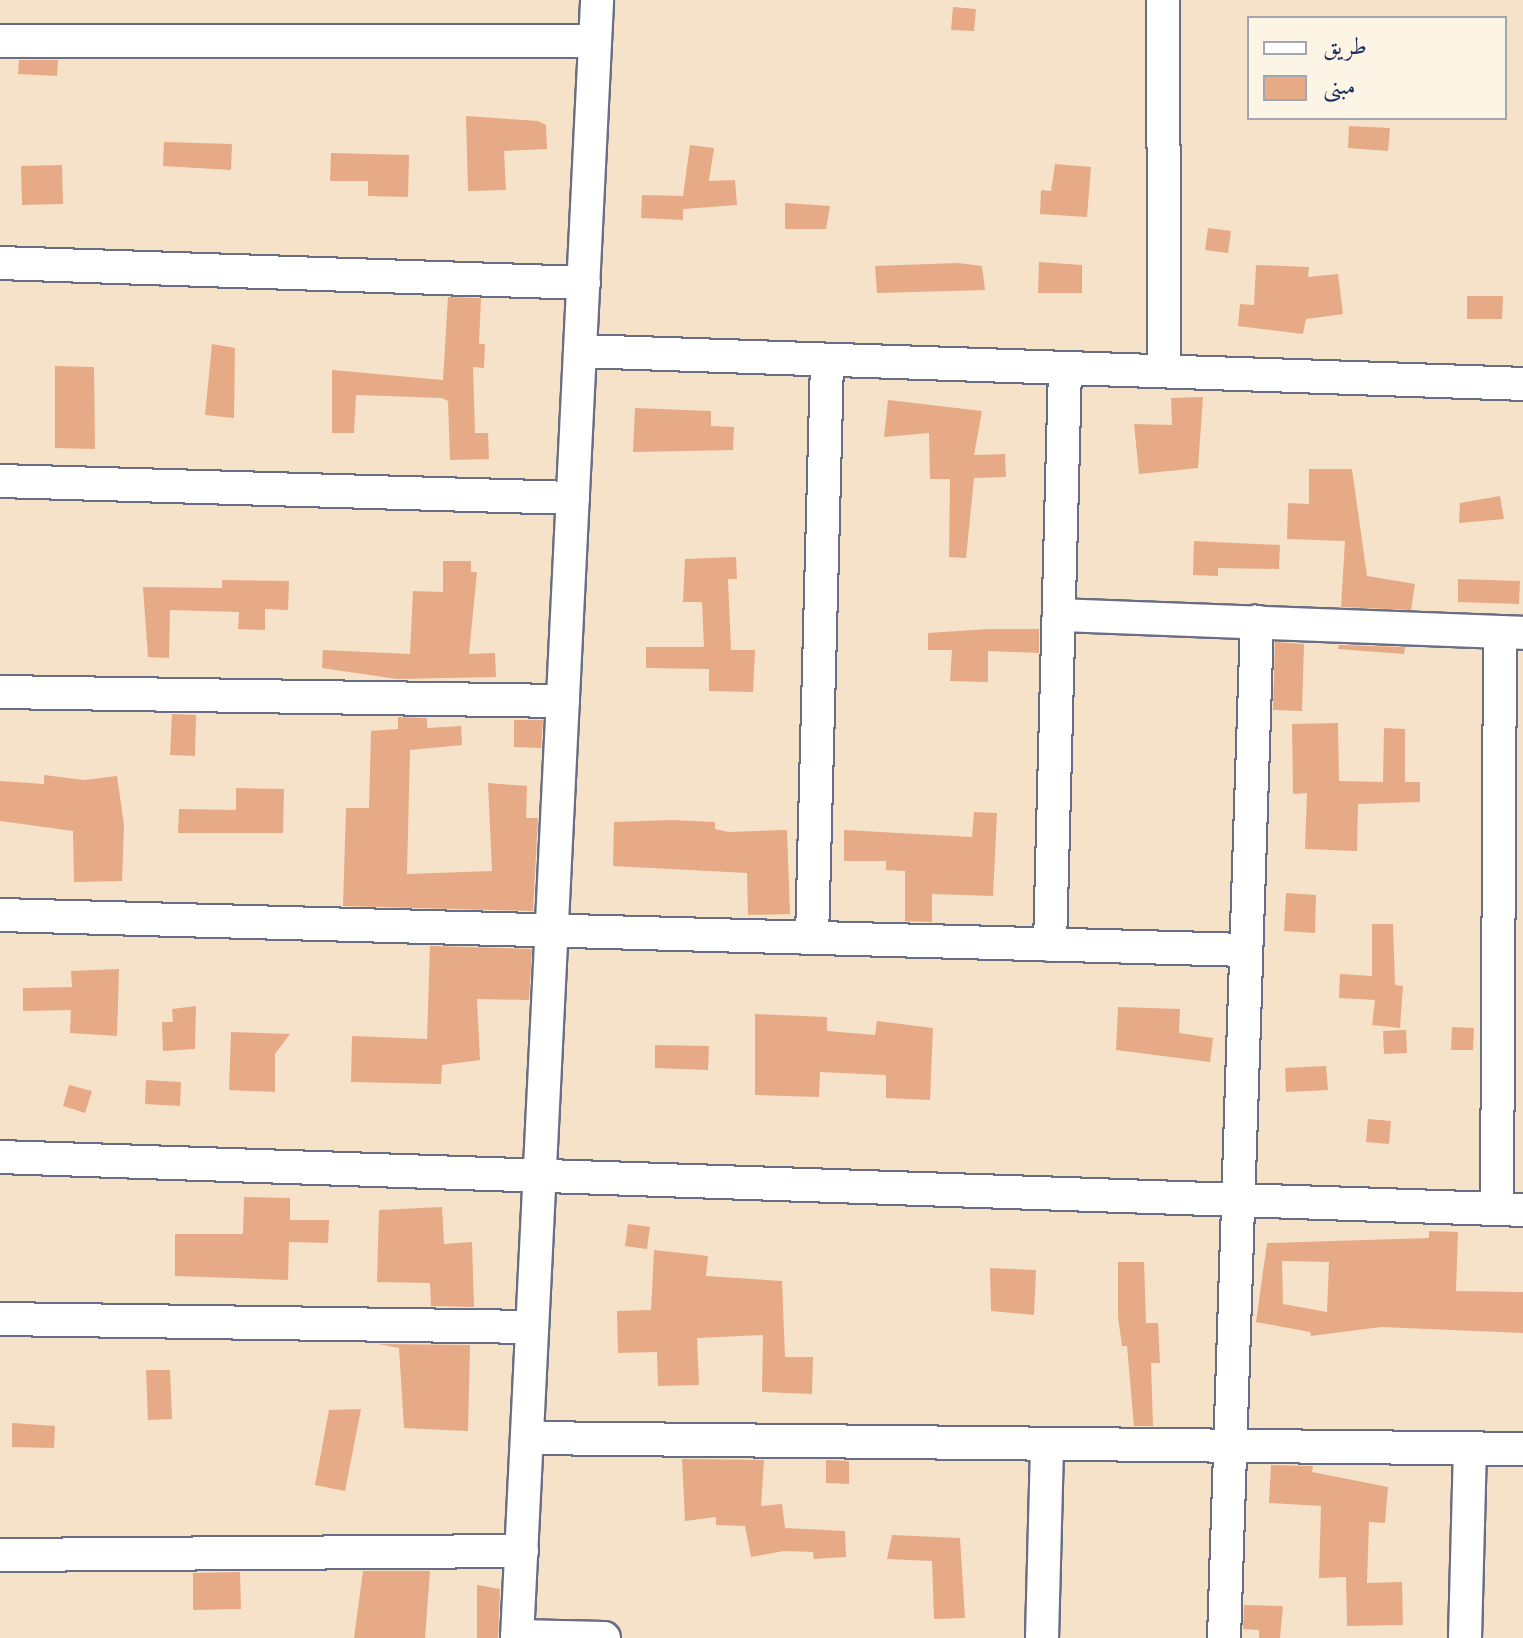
<!DOCTYPE html>
<html>
<head>
<meta charset="utf-8">
<style>
	body { margin:0 }
	#map { position:relative; width:1523px; height:1638px; overflow:hidden; background:#f6e2c8; font-family:Vollkorn,Amiri,serif }
	div>[style] { position:absolute }
	.building>* { inset:0; background:#e7aa86 }
	.roads { filter:drop-shadow(2px 0 #686e83) drop-shadow(-2px 0 #686e83) drop-shadow(0 2px #686e83) drop-shadow(0 -2px #686e83) }
	.street>* { height:32px; margin:-16px; padding:0 16px; transform-origin:16px; border-radius:16px; background:#fff }
	span { translate:-50% -50%; white-space:nowrap; text-align:center; line-height:1.15; -webkit-text-stroke:6px #fcf5e5; paint-order:stroke }
	.legend { position:absolute; left:1247px; top:16px; width:260px; height:104px; box-sizing:border-box; background:#fcf5e5; border:2px solid #a2a6af; margin:0; padding:10px 14px; list-style:none; font-size:24px; color:#1b2f5e }
	.legend li { display:flex; align-items:center; gap:16px; height:40px }
	.legend b { width:40px; border:2px solid #a2a6af }
</style>
</head>
<body>
<div id="map">
	<div class="building">
		<i style="clip-path:polygon(953px 7px,976px 9px,974px 31px,951px 30px)"></i>
		<i style="clip-path:polygon(19px 60px,58px 60px,57px 76px,18px 74px)"></i>
		<i style="clip-path:polygon(466px 116px,538px 121px,546px 125px,547px 149px,504px 151px,506px 190px,468px 191px)"></i>
		<i style="clip-path:polygon(1349px 126px,1390px 128px,1388px 151px,1348px 148px)"></i>
		<i style="clip-path:polygon(164px 142px,232px 144px,231px 170px,163px 166px)"></i>
		<i style="clip-path:polygon(690px 145px,714px 148px,709px 181px,735px 180px,737px 205px,683px 209px,683px 220px,641px 218px,642px 195px,683px 196px)"></i>
		<i style="clip-path:polygon(331px 153px,409px 155px,408px 197px,368px 196px,368px 181px,330px 181px)"></i>
		<i style="clip-path:polygon(1055px 164px,1091px 167px,1087px 217px,1040px 214px,1041px 190px,1051px 191px)"></i>
		<i style="clip-path:polygon(62px 165px,63px 204px,22px 205px,21px 166px)"></i>
		<i style="clip-path:polygon(785px 203px,830px 206px,826px 229px,785px 229px)"></i>
		<i style="clip-path:polygon(1208px 228px,1231px 231px,1228px 253px,1205px 250px)"></i>
		<i style="clip-path:polygon(1039px 262px,1082px 265px,1082px 293px,1038px 293px)"></i>
		<i style="clip-path:polygon(958px 263px,982px 266px,985px 290px,877px 293px,875px 266px)"></i>
		<i style="clip-path:polygon(1256px 265px,1309px 267px,1308px 277px,1338px 274px,1343px 314px,1306px 319px,1303px 334px,1238px 326px,1240px 304px,1254px 305px)"></i>
		<i style="clip-path:polygon(1467px 296px,1503px 296px,1502px 319px,1467px 319px)"></i>
		<i style="clip-path:polygon(448px 297px,481px 298px,479px 344px,485px 344px,484px 368px,473px 367px,475px 433px,488px 433px,489px 459px,450px 460px,448px 401px,442px 398px,356px 395px,354px 433px,332px 433px,332px 370px,443px 380px)"></i>
		<i style="clip-path:polygon(212px 344px,235px 348px,234px 418px,205px 415px)"></i>
		<i style="clip-path:polygon(55px 366px,94px 367px,95px 449px,55px 448px)"></i>
		<i style="clip-path:polygon(1203px 397px,1198px 468px,1139px 474px,1134px 424px,1172px 425px,1171px 398px)"></i>
		<i style="clip-path:polygon(888px 400px,982px 411px,974px 455px,1005px 454px,1006px 477px,974px 478px,966px 558px,949px 557px,950px 479px,930px 479px,929px 433px,884px 437px)"></i>
		<i style="clip-path:polygon(635px 408px,711px 411px,711px 426px,734px 427px,733px 450px,633px 452px)"></i>
		<i style="clip-path:polygon(1309px 469px,1352px 469px,1367px 576px,1415px 584px,1411px 610px,1341px 607px,1345px 541px,1287px 539px,1288px 503px,1309px 504px)"></i>
		<i style="clip-path:polygon(1500px 496px,1504px 519px,1459px 523px,1460px 503px)"></i>
		<i style="clip-path:polygon(1194px 541px,1280px 545px,1279px 569px,1218px 568px,1218px 576px,1193px 575px)"></i>
		<i style="clip-path:polygon(736px 557px,737px 579px,728px 579px,731px 650px,755px 650px,753px 692px,709px 691px,709px 669px,646px 668px,646px 647px,704px 647px,702px 602px,683px 602px,685px 559px)"></i>
		<i style="clip-path:polygon(443px 561px,471px 561px,471px 572px,477px 572px,469px 654px,495px 653px,496px 677px,397px 679px,322px 668px,323px 650px,410px 654px,413px 591px,443px 592px)"></i>
		<i style="clip-path:polygon(1458px 579px,1520px 581px,1519px 604px,1458px 602px)"></i>
		<i style="clip-path:polygon(222px 580px,289px 581px,288px 610px,265px 609px,265px 630px,238px 629px,239px 612px,170px 610px,169px 658px,148px 657px,143px 587px,222px 588px)"></i>
		<i style="clip-path:polygon(989px 629px,1039px 629px,1039px 653px,988px 651px,988px 682px,950px 681px,952px 650px,928px 650px,928px 633px)"></i>
		<i style="clip-path:polygon(1275px 642px,1304px 644px,1302px 711px,1273px 710px)"></i>
		<i style="clip-path:polygon(1339px 645px,1405px 647px,1404px 654px,1338px 649px)"></i>
		<i style="clip-path:polygon(172px 714px,196px 715px,195px 756px,170px 755px)"></i>
		<i style="clip-path:polygon(398px 717px,427px 718px,427px 728px,461px 726px,462px 745px,410px 750px,407px 874px,492px 871px,488px 783px,527px 786px,526px 818px,538px 818px,533px 911px,343px 906px,346px 808px,369px 808px,371px 731px,398px 729px)"></i>
		<i style="clip-path:polygon(514px 720px,543px 720px,541px 748px,514px 747px)"></i>
		<i style="clip-path:polygon(1338px 723px,1339px 781px,1383px 782px,1384px 728px,1405px 729px,1405px 782px,1420px 782px,1420px 802px,1358px 804px,1357px 851px,1305px 849px,1307px 793px,1293px 794px,1292px 724px)"></i>
		<i style="clip-path:polygon(44px 775px,84px 780px,117px 776px,124px 825px,122px 881px,74px 882px,73px 831px,0 821px,0 781px,44px 784px)"></i>
		<i style="clip-path:polygon(236px 788px,284px 789px,283px 833px,178px 833px,179px 809px,236px 810px)"></i>
		<i style="clip-path:polygon(974px 812px,997px 813px,993px 896px,932px 894px,932px 922px,905px 921px,905px 871px,886px 870px,886px 861px,844px 861px,844px 830px,972px 837px)"></i>
		<i style="clip-path:polygon(672px 820px,715px 822px,715px 829px,729px 832px,787px 830px,790px 914px,748px 915px,747px 873px,613px 866px,614px 822px)"></i>
		<i style="clip-path:polygon(1286px 893px,1316px 895px,1315px 933px,1284px 931px)"></i>
		<i style="clip-path:polygon(1372px 924px,1393px 924px,1395px 985px,1403px 986px,1400px 1028px,1372px 1025px,1375px 1000px,1339px 998px,1340px 974px,1372px 976px)"></i>
		<i style="clip-path:polygon(430px 946px,532px 949px,529px 1000px,477px 999px,480px 1060px,442px 1065px,441px 1084px,351px 1082px,352px 1036px,427px 1039px)"></i>
		<i style="clip-path:polygon(119px 969px,117px 1036px,70px 1033px,71px 1010px,23px 1011px,23px 988px,72px 987px,71px 971px)"></i>
		<i style="clip-path:polygon(196px 1006px,195px 1049px,163px 1051px,162px 1022px,173px 1022px,172px 1009px)"></i>
		<i style="clip-path:polygon(1118px 1007px,1180px 1009px,1179px 1033px,1213px 1038px,1210px 1062px,1116px 1050px)"></i>
		<i style="clip-path:polygon(755px 1014px,827px 1017px,827px 1031px,875px 1035px,877px 1021px,933px 1028px,930px 1100px,886px 1098px,886px 1075px,820px 1072px,819px 1097px,755px 1095px)"></i>
		<i style="clip-path:polygon(1452px 1027px,1474px 1028px,1473px 1050px,1451px 1050px)"></i>
		<i style="clip-path:polygon(1406px 1030px,1407px 1053px,1384px 1054px,1383px 1031px)"></i>
		<i style="clip-path:polygon(231px 1032px,290px 1034px,275px 1054px,275px 1092px,229px 1090px)"></i>
		<i style="clip-path:polygon(655px 1045px,709px 1046px,708px 1070px,655px 1068px)"></i>
		<i style="clip-path:polygon(1326px 1066px,1328px 1090px,1286px 1092px,1285px 1068px)"></i>
		<i style="clip-path:polygon(146px 1080px,181px 1082px,180px 1106px,145px 1104px)"></i>
		<i style="clip-path:polygon(69px 1085px,92px 1091px,85px 1113px,63px 1106px)"></i>
		<i style="clip-path:polygon(1368px 1119px,1391px 1121px,1389px 1144px,1366px 1142px)"></i>
		<i style="clip-path:polygon(244px 1197px,290px 1198px,290px 1220px,329px 1220px,328px 1243px,289px 1242px,288px 1280px,175px 1276px,175px 1234px,243px 1234px)"></i>
		<i style="clip-path:polygon(442px 1207px,444px 1244px,472px 1242px,474px 1307px,431px 1306px,430px 1283px,377px 1282px,379px 1210px)"></i>
		<i style="clip-path:polygon(628px 1224px,650px 1227px,647px 1249px,625px 1246px)"></i>
		<i style="clip-path:polygon(evenodd,1429px 1231px,1458px 1232px,1456px 1291px,1523px 1292px,1523px 1333px,1381px 1327px,1311px 1336px,1310px 1332px,1256px 1322px,1267px 1243px,1429px 1238px,1429px 1231px,1282px 1261px,1329px 1262px,1327px 1312px,1283px 1304px,1282px 1261px)"></i>
		<i style="clip-path:polygon(654px 1250px,708px 1256px,706px 1276px,782px 1281px,785px 1357px,813px 1357px,812px 1394px,762px 1392px,763px 1335px,697px 1338px,699px 1385px,658px 1386px,657px 1352px,618px 1353px,617px 1311px,651px 1310px)"></i>
		<i style="clip-path:polygon(1118px 1262px,1144px 1262px,1146px 1323px,1158px 1323px,1160px 1363px,1151px 1363px,1153px 1426px,1134px 1426px,1127px 1346px,1122px 1346px,1118px 1317px)"></i>
		<i style="clip-path:polygon(990px 1268px,1036px 1270px,1034px 1315px,991px 1311px)"></i>
		<i style="clip-path:polygon(379px 1344px,470px 1345px,468px 1431px,404px 1428px,399px 1348px)"></i>
		<i style="clip-path:polygon(146px 1370px,170px 1370px,172px 1419px,148px 1420px)"></i>
		<i style="clip-path:polygon(361px 1409px,345px 1491px,315px 1485px,329px 1410px)"></i>
		<i style="clip-path:polygon(12px 1423px,55px 1426px,54px 1448px,12px 1447px)"></i>
		<i style="clip-path:polygon(682px 1459px,764px 1460px,761px 1506px,782px 1504px,785px 1528px,845px 1531px,846px 1557px,814px 1559px,813px 1552px,784px 1551px,751px 1557px,745px 1526px,716px 1525px,716px 1517px,685px 1521px)"></i>
		<i style="clip-path:polygon(826px 1460px,849px 1461px,849px 1484px,826px 1483px)"></i>
		<i style="clip-path:polygon(1271px 1465px,1313px 1466px,1312px 1472px,1388px 1487px,1385px 1523px,1369px 1522px,1367px 1583px,1402px 1582px,1403px 1625px,1347px 1626px,1346px 1577px,1319px 1578px,1321px 1506px,1269px 1503px)"></i>
		<i style="clip-path:polygon(892px 1535px,960px 1538px,965px 1618px,934px 1619px,932px 1561px,887px 1559px)"></i>
		<i style="clip-path:polygon(363px 1571px,430px 1571px,425px 1638px,354px 1638px)"></i>
		<i style="clip-path:polygon(240px 1572px,241px 1609px,193px 1610px,193px 1573px)"></i>
		<i style="clip-path:polygon(477px 1585px,500px 1589px,498px 1638px,477px 1638px)"></i>
		<i style="clip-path:polygon(1244px 1605px,1283px 1606px,1280px 1638px,1259px 1638px,1259px 1630px,1243px 1629px)"></i>
	</div>
	<div class="roads">
		<div class="street">
			<i style="left:1163px;top:0;width:371px;rotate:89.8deg"></i>
			<i style="left:0;top:41px;width:595px"></i>
			<i style="left:0;top:263px;width:584px;rotate:1.96deg"></i>
			<i style="left:580px;top:351px;width:944px;rotate:2deg"></i>
			<i style="left:0;top:481px;width:573px;rotate:1.7deg"></i>
			<i style="left:1059px;top:615px;width:464px;rotate:2.2deg"></i>
			<i style="left:0;top:692px;width:563px;rotate:0.92deg"></i>
			<i style="left:0;top:915px;width:1246px;rotate:1.61deg"></i>
			<i style="left:812px;top:938px;width:578px;rotate:-88.51deg"></i>
			<i style="left:1050px;top:945px;width:577px;rotate:-88.51deg"></i>
			<i style="left:0;top:1157px;width:1524px;rotate:1.99deg"></i>
			<i style="left:1497px;top:1209px;width:577px;rotate:-89.7deg"></i>
			<i style="left:0;top:1319px;width:532px;rotate:0.86deg"></i>
			<i style="left:527px;top:1438px;width:996px;rotate:0.63deg"></i>
			<i style="left:0;top:1555px;width:522px;rotate:-0.44deg"></i>
			<i style="left:517px;top:1636px;width:87px;rotate:1.3deg"></i>
			<i style="left:517px;top:1638px;width:1640px;rotate:-87.2deg"></i>
			<i style="left:1042px;top:1638px;width:194px;rotate:-88.5deg"></i>
			<i style="left:1224px;top:1638px;width:1017px;rotate:-88.14deg"></i>
			<i style="left:1465px;top:1638px;width:189px;rotate:-88.5deg"></i>
		</div>
	</div>
	<ul class="legend">
	<li><b style="height:10px;background:#fff"></b>طريق</li>
	<li><b style="height:22px;background:#e7aa86"></b>مبنى</li>
	</ul>
</div>
</body>
</html>
